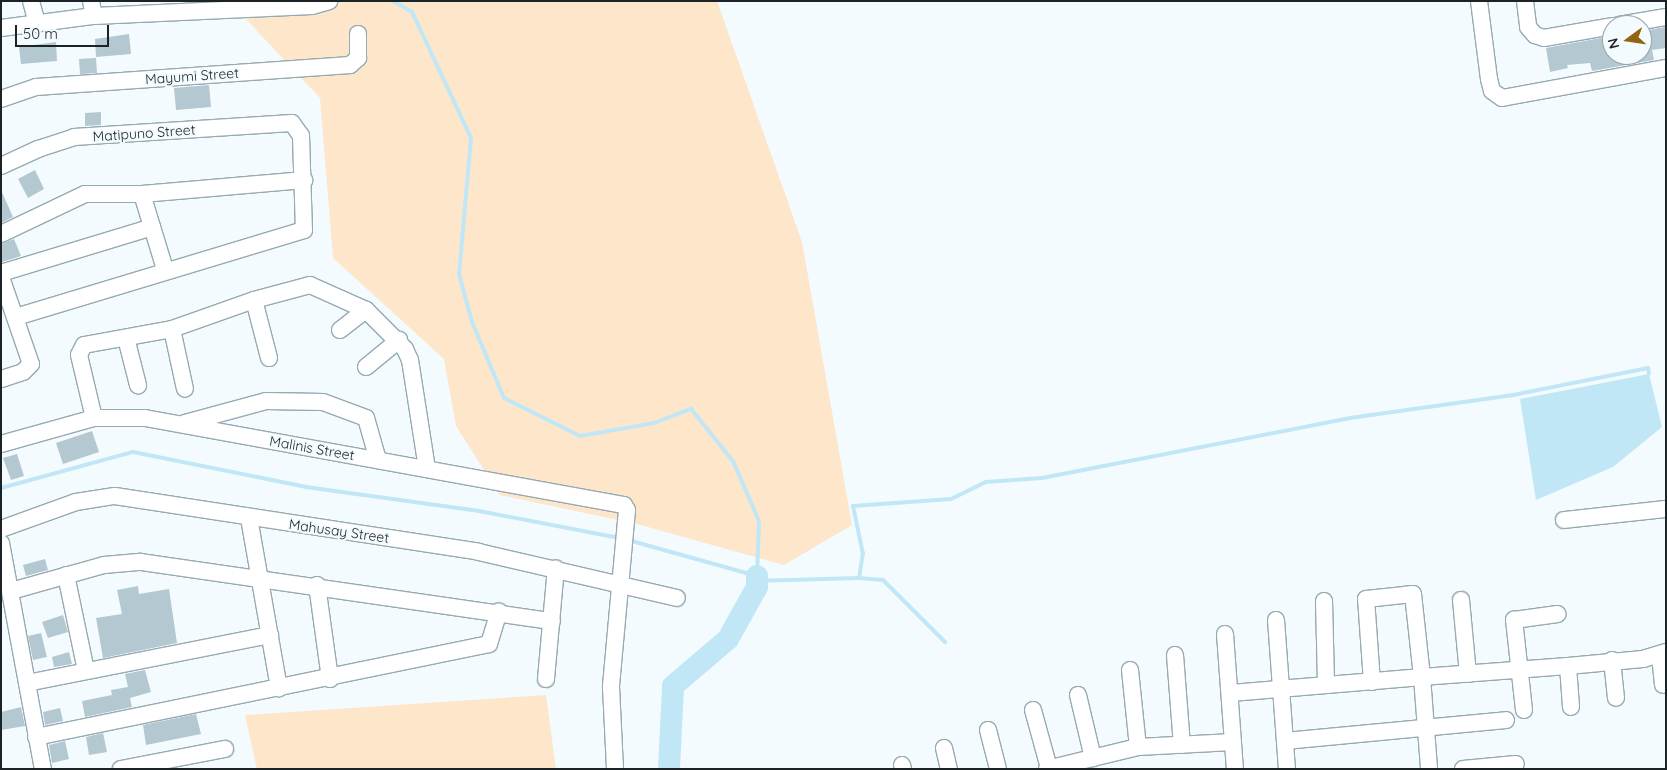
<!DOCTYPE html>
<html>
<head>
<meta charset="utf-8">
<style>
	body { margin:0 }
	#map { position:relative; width:1667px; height:770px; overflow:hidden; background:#f3fbff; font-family:Quicksand,sans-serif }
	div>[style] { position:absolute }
	.green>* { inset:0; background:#fde6c9 }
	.water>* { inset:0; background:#c1e7f7 }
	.stream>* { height:4px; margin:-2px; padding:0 2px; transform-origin:2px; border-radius:2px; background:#c1e7f7 }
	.river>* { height:22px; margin:-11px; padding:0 11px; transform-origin:11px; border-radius:11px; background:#c1e7f7 }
	.building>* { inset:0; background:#b3c8d0 }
	.roads { filter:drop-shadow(1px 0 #96aab2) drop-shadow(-1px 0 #96aab2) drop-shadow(0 1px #96aab2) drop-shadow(0 -1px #96aab2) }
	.minor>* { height:16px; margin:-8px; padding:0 8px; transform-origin:8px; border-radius:8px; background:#fff }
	span { translate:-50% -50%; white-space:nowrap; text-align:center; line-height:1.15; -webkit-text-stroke:4.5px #f3fbff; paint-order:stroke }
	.street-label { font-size:14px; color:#1b2326 }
	.frame { position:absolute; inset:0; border:2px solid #1b2326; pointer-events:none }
	.north { position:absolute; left:1602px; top:15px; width:50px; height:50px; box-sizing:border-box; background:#f3fbff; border:1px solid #9da5a8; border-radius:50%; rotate:256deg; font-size:14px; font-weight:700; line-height:20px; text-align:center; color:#1b2326 }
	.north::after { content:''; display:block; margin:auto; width:18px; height:22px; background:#926311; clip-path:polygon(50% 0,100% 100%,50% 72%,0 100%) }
	.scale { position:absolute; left:15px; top:25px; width:94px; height:22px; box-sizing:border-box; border:2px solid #1b2326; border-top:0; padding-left:6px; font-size:15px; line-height:18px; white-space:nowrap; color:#1b2326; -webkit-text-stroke:4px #f3fbff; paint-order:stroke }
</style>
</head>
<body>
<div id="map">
	<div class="green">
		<i style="clip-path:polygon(229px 1px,717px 1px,802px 242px,852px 525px,784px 565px,637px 524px,500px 495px,456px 426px,444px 359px,333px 258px,320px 98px)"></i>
		<i style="clip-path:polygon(546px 695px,556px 769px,257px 769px,245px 715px)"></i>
	</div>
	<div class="water">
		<i style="clip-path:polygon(1649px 374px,1662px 427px,1613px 467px,1536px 500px,1520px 399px)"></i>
	</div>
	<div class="stream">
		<i style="left:393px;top:1px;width:22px;rotate:30deg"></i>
		<i style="left:412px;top:12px;width:139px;rotate:64.9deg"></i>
		<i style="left:471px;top:138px;width:137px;rotate:95deg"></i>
		<i style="left:459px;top:274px;width:50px;rotate:74.8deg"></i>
		<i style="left:472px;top:322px;width:82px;rotate:67.2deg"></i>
		<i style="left:504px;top:398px;width:85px;rotate:26.6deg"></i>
		<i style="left:580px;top:436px;width:75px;rotate:-10deg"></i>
		<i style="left:654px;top:423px;width:40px;rotate:-21deg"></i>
		<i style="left:691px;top:409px;width:67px;rotate:51.1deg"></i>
		<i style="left:733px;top:461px;width:65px;rotate:66.6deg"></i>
		<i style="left:759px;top:521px;width:55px;rotate:92.1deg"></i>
		<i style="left:757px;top:576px;width:134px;rotate:-164.4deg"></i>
		<i style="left:1px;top:488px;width:137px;rotate:-15.3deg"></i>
		<i style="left:133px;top:452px;width:177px;rotate:11.4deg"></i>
		<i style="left:306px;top:487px;width:175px;rotate:7.9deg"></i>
		<i style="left:479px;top:511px;width:143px;rotate:10.9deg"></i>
		<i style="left:859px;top:578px;width:24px;rotate:5deg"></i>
		<i style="left:883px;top:580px;width:88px;rotate:45deg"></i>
		<i style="left:757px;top:581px;width:102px;rotate:-1.7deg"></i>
		<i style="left:859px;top:578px;width:24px;rotate:-81deg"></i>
		<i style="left:863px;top:554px;width:49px;rotate:-101.8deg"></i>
		<i style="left:853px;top:506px;width:98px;rotate:-4.1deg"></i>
		<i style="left:951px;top:499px;width:39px;rotate:-26deg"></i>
		<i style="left:986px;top:482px;width:56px;rotate:-4.1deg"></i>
		<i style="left:1042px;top:478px;width:314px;rotate:-11deg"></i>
		<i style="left:1350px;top:418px;width:165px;rotate:-8deg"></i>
		<i style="left:1513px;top:395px;width:138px;rotate:-11.3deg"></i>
		<i style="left:1648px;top:368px;width:6px;rotate:81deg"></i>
	</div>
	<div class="river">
		<i style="left:669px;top:769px;width:83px;rotate:-87.2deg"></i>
		<i style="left:673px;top:686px;width:72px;rotate:-40.5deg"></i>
		<i style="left:728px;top:639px;width:60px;rotate:-60.9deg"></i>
		<i style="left:757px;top:587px;width:11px;rotate:-90deg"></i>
	</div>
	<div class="building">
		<i style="clip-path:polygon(1666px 27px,1666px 48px,1652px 50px,1654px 60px,1592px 71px,1590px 63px,1567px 65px,1568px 68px,1550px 72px,1546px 48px,1612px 36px,1612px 55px,1642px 55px,1642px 31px)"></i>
		<i style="clip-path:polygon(129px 34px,131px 54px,96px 57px,95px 39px)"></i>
		<i style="clip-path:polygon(56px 42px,57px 61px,21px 64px,19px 47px)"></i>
		<i style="clip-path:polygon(96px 58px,97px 73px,80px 74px,79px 59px)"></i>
		<i style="clip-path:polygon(209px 85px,211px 107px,176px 110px,174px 88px)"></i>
		<i style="clip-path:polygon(101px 112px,101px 125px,85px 126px,85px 113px)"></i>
		<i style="clip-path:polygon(35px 170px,44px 189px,28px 198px,18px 179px)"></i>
		<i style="clip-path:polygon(1px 190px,13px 217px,1px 223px)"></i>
		<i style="clip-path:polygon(14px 239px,21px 256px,2px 262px,1px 244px)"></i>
		<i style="clip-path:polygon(92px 431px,99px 452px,63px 464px,56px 443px)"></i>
		<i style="clip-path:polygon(17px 454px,24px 476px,11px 480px,3px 458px)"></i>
		<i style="clip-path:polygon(45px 559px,48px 570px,26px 576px,23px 565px)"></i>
		<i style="clip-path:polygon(138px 586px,139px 594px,169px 589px,177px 643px,103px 658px,96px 618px,122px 614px,117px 590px)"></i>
		<i style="clip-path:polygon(63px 615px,68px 632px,48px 638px,42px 622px)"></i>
		<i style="clip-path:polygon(41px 633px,47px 657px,33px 660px,28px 636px)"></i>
		<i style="clip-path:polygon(69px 652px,72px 664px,54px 667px,52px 657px)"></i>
		<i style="clip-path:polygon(145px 670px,151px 692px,130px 698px,132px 707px,85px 717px,82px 701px,112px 695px,111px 690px,128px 687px,125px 674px)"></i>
		<i style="clip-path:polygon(21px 707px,25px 726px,1px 730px,1px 712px)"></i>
		<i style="clip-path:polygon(60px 708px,63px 721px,45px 725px,43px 712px)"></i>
		<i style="clip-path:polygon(196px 714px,201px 734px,146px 745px,143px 725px)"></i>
		<i style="clip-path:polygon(103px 733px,107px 752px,89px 755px,86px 737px)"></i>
		<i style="clip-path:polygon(65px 741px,69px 759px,52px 763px,49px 745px)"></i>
	</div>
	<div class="roads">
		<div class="minor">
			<i style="left:31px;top:1px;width:24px;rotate:75deg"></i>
			<i style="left:91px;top:1px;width:15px;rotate:79deg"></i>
			<i style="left:1479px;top:1px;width:79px;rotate:82.7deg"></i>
			<i style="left:1489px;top:79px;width:12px;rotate:76deg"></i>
			<i style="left:1492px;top:91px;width:12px;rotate:35deg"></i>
			<i style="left:1502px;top:98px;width:167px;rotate:-10.4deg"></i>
			<i style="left:1525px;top:1px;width:26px;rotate:83deg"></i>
			<i style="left:1528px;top:27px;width:11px;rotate:49deg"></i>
			<i style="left:1535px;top:35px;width:9px;rotate:18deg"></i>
			<i style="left:1544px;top:38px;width:69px;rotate:-10deg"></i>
			<i style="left:1619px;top:25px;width:48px;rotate:-9.7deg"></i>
			<i style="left:1px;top:28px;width:94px;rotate:-7.4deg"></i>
			<i style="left:94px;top:16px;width:218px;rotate:-2.6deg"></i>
			<i style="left:312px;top:6px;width:18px;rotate:-16deg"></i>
			<i style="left:1px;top:99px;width:37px;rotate:-19deg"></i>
			<i style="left:36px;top:87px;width:315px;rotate:-4deg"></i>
			<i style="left:350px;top:65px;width:11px;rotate:-41deg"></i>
			<i style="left:358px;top:58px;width:24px;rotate:-90deg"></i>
			<i style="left:1px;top:166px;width:41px;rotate:-24.7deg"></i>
			<i style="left:38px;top:149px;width:38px;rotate:-18deg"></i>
			<i style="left:74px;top:137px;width:218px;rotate:-3.7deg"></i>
			<i style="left:292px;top:123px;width:16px;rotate:55deg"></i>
			<i style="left:301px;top:136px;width:94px;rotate:88.2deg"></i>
			<i style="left:304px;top:230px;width:301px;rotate:163.2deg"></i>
			<i style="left:142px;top:194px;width:78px;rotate:73deg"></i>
			<i style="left:1px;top:234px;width:93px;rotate:-25.5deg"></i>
			<i style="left:85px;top:194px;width:57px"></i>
			<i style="left:142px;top:194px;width:163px;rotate:-4.9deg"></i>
			<i style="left:1px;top:273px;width:158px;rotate:-16.9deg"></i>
			<i style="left:1px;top:277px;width:92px;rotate:71deg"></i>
			<i style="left:31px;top:364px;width:11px;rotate:135deg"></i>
			<i style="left:23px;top:372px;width:23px;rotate:162deg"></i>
			<i style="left:254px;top:300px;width:60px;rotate:75.5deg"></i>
			<i style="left:172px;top:329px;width:61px;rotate:77.8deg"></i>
			<i style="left:340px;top:330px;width:33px;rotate:-38deg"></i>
			<i style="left:126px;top:338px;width:49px;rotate:75.7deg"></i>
			<i style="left:366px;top:367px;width:43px;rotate:-39.3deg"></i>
			<i style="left:94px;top:418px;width:65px;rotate:-103.4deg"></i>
			<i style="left:79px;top:355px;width:11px;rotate:-63deg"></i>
			<i style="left:84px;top:345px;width:89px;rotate:-10.3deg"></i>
			<i style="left:172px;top:329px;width:87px;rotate:-19.5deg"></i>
			<i style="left:254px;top:300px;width:58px;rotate:-15deg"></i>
			<i style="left:310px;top:285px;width:61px;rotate:24.1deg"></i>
			<i style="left:366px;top:310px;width:55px;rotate:45deg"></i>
			<i style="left:405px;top:349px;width:12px;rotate:66deg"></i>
			<i style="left:410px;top:360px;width:110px;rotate:81.1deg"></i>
			<i style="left:185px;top:423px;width:84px;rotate:-15.2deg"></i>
			<i style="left:266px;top:401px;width:57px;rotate:1deg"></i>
			<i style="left:323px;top:402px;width:46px;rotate:20.4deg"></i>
			<i style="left:366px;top:418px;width:44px;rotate:74.1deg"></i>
			<i style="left:1px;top:444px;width:97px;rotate:-15.6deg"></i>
			<i style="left:94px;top:418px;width:51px"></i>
			<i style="left:145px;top:418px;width:487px;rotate:10.3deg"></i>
			<i style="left:624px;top:505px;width:6px;rotate:59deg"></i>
			<i style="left:627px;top:510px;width:178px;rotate:95.2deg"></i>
			<i style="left:611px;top:687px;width:82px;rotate:87.2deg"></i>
			<i style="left:249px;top:518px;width:173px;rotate:80deg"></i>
			<i style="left:1564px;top:520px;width:103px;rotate:-6.2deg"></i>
			<i style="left:1px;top:529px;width:80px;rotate:-19.8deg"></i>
			<i style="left:76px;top:502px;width:39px;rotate:-9deg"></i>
			<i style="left:115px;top:496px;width:368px;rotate:8.7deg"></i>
			<i style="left:479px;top:552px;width:203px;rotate:13.1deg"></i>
			<i style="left:1px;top:543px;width:230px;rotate:79.5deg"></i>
			<i style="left:66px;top:575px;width:98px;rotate:78.2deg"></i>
			<i style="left:317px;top:585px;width:95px;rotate:82.1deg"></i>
			<i style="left:11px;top:591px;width:97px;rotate:-15.6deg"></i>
			<i style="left:104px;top:565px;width:37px;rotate:-5deg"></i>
			<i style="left:141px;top:562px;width:415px;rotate:8.2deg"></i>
			<i style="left:1461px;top:600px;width:74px;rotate:84.6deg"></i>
			<i style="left:1324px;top:601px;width:84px;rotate:88.6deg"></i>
			<i style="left:1276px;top:620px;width:149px;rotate:85.8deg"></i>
			<i style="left:1225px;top:634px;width:135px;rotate:85.8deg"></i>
			<i style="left:1175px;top:655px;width:90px;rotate:85.6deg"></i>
			<i style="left:1660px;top:656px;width:29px;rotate:84deg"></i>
			<i style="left:1612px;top:660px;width:38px;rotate:84deg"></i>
			<i style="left:1568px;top:666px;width:41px;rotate:85.8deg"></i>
			<i style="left:1130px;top:670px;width:77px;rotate:84.1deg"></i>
			<i style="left:546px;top:679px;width:111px;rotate:-84.9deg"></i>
			<i style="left:1372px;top:682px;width:83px;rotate:-94.1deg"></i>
			<i style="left:1366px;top:599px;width:47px;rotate:-6.1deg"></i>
			<i style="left:1413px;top:594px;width:83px;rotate:83.8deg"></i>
			<i style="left:1422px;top:677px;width:146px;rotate:-4.3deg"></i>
			<i style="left:1568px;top:666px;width:75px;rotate:-5.3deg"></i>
			<i style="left:1643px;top:659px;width:24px;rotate:-17deg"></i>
			<i style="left:27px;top:683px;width:248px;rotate:-11.2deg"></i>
			<i style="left:1231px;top:693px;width:192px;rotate:-4.8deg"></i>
			<i style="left:1422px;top:677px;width:92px;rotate:85.6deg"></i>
			<i style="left:1078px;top:695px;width:65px;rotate:76.6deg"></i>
			<i style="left:1033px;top:710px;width:60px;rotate:74.6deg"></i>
			<i style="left:1524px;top:710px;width:91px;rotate:-96.3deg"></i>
			<i style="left:1514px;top:620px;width:44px;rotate:-7.8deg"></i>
			<i style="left:988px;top:730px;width:40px;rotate:75.6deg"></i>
			<i style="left:36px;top:737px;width:462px;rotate:-11.6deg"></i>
			<i style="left:489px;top:644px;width:34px;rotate:-73deg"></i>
			<i style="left:1285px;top:741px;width:222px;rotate:-5.4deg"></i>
			<i style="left:944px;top:748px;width:22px;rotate:77deg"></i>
			<i style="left:902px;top:765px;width:4px;rotate:76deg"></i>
			<i style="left:121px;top:769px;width:106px;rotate:-10.9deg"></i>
			<i style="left:1047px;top:769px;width:94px;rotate:-13.6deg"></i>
			<i style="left:1138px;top:747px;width:95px;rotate:-3deg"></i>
			<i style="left:1463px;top:769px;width:53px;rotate:-5.4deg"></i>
		</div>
	</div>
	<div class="street-label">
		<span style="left:192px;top:76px;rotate:-4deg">Mayumi Street</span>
		<span style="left:144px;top:133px;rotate:-4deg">Matipuno Street</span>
		<span style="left:312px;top:448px;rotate:10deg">Malinis Street</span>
		<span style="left:339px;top:531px;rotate:8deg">Mahusay Street</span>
	</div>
	<div class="frame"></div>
	<div class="north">N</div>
	<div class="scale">50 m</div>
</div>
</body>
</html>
